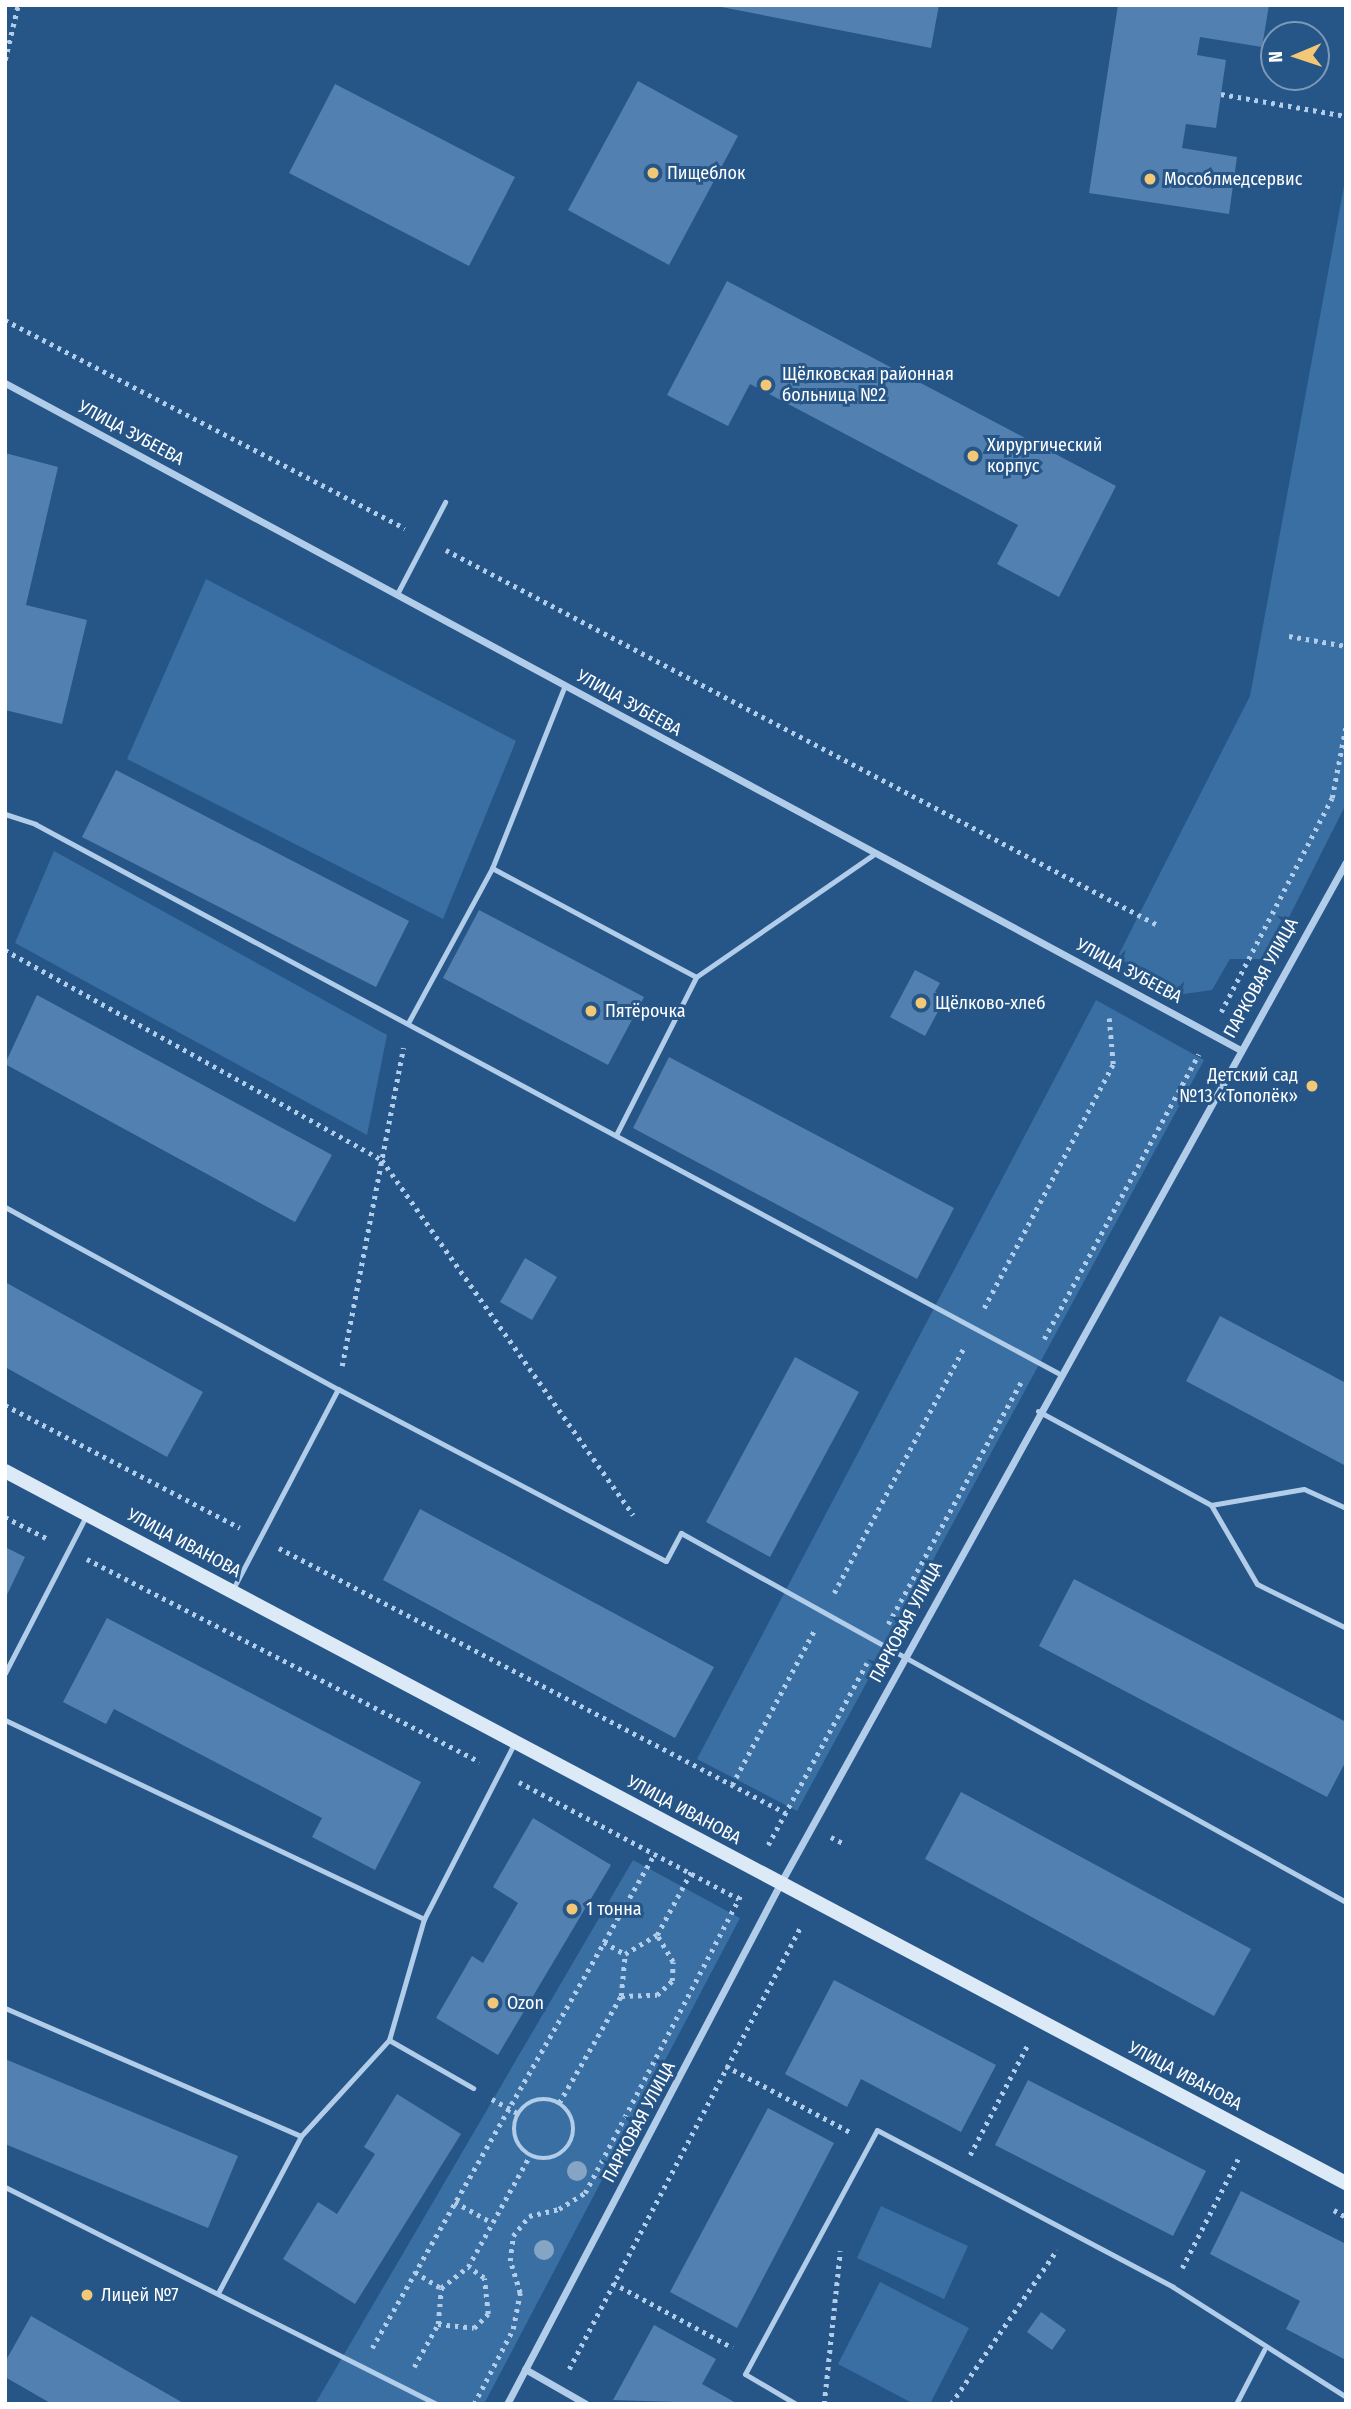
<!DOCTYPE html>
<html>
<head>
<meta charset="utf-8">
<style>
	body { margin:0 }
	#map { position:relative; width:1351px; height:2409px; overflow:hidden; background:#265587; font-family:"Fira Sans Condensed",sans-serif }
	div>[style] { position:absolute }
	.green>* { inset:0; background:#3a6fa3 }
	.building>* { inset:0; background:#5281b1 }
	.path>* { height:4.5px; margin-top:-2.25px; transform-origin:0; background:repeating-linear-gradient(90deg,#b1cde9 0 3.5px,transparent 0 8.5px) }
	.path>.ring { margin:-2.25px; padding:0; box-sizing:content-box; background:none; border:4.5px solid #b1cde9; border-radius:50% }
	.lane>* { height:5px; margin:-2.5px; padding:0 2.5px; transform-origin:2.5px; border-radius:2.5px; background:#b1cde9 }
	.street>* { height:7px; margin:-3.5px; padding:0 3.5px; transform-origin:3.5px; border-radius:3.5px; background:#b1cde9 }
	.secondary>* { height:14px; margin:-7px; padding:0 7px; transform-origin:7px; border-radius:7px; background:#dce9f7 }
	.trees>* { width:20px; height:20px; margin:-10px; border-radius:50%; background:#86a5c5 }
	.dots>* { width:19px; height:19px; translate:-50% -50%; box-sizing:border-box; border:4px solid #265587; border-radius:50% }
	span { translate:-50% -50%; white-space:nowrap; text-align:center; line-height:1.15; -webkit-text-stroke:6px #265587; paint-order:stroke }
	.poi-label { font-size:18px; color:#fff }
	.left { translate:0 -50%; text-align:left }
	.right { translate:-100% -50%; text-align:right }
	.street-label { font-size:18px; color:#fff }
	.frame { position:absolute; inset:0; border:7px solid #fff; pointer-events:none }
	.north { position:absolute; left:1260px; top:21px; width:70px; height:70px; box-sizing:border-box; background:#265587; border:2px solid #7d99b7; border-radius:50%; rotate:268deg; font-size:19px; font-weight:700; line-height:28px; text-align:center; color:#fff }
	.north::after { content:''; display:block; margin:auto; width:24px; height:32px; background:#f2c876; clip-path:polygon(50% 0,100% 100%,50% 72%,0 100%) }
</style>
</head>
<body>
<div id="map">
	<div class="green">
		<i style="clip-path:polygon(1346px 175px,1346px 804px,1268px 959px,1230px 959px,1212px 990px,1184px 994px,1117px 958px,1250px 696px)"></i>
		<i style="clip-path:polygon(206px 579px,516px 741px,443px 919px,127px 759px)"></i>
		<i style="clip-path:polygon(54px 851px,387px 1035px,367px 1135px,15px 943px)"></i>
		<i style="clip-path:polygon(1096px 1000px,1204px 1060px,797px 1811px,697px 1759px)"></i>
		<i style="clip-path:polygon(633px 1860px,740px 1918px,484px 2404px,315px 2404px)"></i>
		<i style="clip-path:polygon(881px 2206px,968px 2246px,944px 2299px,857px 2258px)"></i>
		<i style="clip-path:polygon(880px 2282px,969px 2328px,930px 2404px,914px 2404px,838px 2364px)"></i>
	</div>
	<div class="building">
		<i style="clip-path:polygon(711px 5px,939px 5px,931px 48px)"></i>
		<i style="clip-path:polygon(1118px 5px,1269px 5px,1262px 47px,1200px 37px,1197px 55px,1226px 60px,1216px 128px,1186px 124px,1182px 148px,1237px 157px,1229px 214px,1089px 193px)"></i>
		<i style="clip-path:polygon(638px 81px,738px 136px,669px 265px,568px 210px)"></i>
		<i style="clip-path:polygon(335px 84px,515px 177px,469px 266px,289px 173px)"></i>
		<i style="clip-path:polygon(727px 281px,1116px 486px,1059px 597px,997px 564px,1018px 525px,750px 384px,728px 426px,667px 395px)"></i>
		<i style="clip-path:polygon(5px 453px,58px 467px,26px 605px,87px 620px,62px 724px,5px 710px)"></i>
		<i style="clip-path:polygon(116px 770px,409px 921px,376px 987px,82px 837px)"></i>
		<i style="clip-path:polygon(479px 910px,644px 997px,608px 1065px,443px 978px)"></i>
		<i style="clip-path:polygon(915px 970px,940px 983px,935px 992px,945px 998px,925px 1036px,890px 1017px)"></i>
		<i style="clip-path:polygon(37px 995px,332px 1155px,295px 1222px,5px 1064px)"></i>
		<i style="clip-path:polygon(669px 1057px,954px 1208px,917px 1279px,633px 1128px)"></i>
		<i style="clip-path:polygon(525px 1258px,557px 1277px,532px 1320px,500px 1302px)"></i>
		<i style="clip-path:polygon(5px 1282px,203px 1392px,167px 1457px,5px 1367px)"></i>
		<i style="clip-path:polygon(1220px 1316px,1346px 1383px,1346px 1466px,1186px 1381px)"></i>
		<i style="clip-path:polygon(795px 1357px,859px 1392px,770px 1557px,706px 1522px)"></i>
		<i style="clip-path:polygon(420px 1509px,714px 1667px,675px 1738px,383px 1580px)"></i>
		<i style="clip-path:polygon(5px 1547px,25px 1557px,5px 1599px)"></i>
		<i style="clip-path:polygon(1074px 1579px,1346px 1722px,1346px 1761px,1327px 1797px,1039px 1646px)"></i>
		<i style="clip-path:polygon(107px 1618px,421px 1782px,375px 1870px,312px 1837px,322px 1818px,114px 1709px,106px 1724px,63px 1702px)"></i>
		<i style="clip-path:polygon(961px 1792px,1251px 1949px,1214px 2016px,925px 1859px)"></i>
		<i style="clip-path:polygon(533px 1818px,611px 1865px,498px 2055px,436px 2018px,472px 1956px,483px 1963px,518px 1903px,493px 1887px)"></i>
		<i style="clip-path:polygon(834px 1980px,996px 2065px,961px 2132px,861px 2079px,847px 2107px,785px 2074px)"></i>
		<i style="clip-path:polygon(5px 2059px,238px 2156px,208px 2228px,5px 2144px)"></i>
		<i style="clip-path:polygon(1028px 2080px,1206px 2171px,1173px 2236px,995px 2145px)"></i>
		<i style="clip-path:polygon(397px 2094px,461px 2134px,355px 2304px,283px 2259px,318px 2202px,337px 2214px,375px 2154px,364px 2147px)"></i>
		<i style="clip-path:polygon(768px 2108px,834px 2143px,737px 2328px,670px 2292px)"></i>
		<i style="clip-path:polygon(1241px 2191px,1346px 2244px,1346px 2360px,1286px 2329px,1300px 2301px,1210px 2254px)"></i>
		<i style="clip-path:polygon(1041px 2312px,1066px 2330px,1052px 2350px,1027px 2332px)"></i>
		<i style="clip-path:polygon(31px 2316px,185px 2404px,52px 2404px,5px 2377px,5px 2362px)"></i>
		<i style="clip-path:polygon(654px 2325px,716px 2359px,702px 2384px,738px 2404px,613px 2400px)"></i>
	</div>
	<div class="path">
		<i style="left:5px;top:60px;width:57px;rotate:-76.7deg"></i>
		<i style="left:1221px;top:94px;width:127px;rotate:10deg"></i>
		<i style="left:5px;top:320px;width:451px;rotate:27.5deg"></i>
		<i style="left:446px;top:550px;width:805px;rotate:27.78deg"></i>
		<i style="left:1289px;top:636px;width:58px;rotate:10deg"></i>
		<i style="left:5px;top:950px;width:432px;rotate:29.1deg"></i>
		<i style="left:382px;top:1160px;width:435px;rotate:54.7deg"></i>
		<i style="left:1221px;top:1012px;width:241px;rotate:-62.6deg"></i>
		<i style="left:1332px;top:798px;width:74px;rotate:-79.1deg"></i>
		<i style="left:984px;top:1308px;width:276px;rotate:-62.1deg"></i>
		<i style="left:1113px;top:1064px;width:46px;rotate:-95deg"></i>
		<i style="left:1044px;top:1339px;width:324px;rotate:-61.5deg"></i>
		<i style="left:342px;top:1366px;width:324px;rotate:-79.1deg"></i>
		<i style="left:5px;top:1405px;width:265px;rotate:27.6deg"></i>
		<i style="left:5px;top:1517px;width:48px;rotate:27.1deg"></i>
		<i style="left:279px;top:1548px;width:572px;rotate:27.6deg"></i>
		<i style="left:87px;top:1559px;width:442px;rotate:27.3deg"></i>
		<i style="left:834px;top:1593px;width:278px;rotate:-62.1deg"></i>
		<i style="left:888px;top:1624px;width:278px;rotate:-61.2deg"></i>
		<i style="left:519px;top:1782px;width:249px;rotate:28deg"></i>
		<i style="left:732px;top:1785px;width:174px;rotate:-62deg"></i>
		<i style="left:831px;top:1837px;width:13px;rotate:27deg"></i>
		<i style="left:768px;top:1845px;width:207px;rotate:-61.5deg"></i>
		<i style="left:604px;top:1942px;width:24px;rotate:30deg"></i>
		<i style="left:621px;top:1996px;width:36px;rotate:-2deg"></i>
		<i style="left:657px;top:1995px;width:21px;rotate:-43deg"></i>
		<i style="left:672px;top:1981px;width:19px;rotate:-87deg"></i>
		<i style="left:673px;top:1962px;width:31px;rotate:-121deg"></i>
		<i style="left:726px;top:2066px;width:140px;rotate:28deg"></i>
		<i style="left:492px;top:2099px;width:31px;rotate:29deg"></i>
		<i class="ring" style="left:514px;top:2099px;width:55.5px;height:55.5px"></i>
		<i style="left:559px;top:2103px;width:124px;rotate:-59.9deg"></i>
		<i style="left:621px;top:1996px;width:42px;rotate:-84.6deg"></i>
		<i style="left:625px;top:1954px;width:37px;rotate:-31deg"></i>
		<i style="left:657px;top:1935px;width:72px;rotate:-61.6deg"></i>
		<i style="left:970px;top:2155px;width:123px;rotate:-62.4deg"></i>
		<i style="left:455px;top:2202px;width:41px;rotate:29.1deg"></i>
		<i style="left:1334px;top:2210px;width:14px;rotate:30deg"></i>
		<i style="left:1182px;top:2268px;width:125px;rotate:-62.8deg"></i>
		<i style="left:415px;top:2272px;width:31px;rotate:32deg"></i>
		<i style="left:613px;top:2283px;width:136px;rotate:28.4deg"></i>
		<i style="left:438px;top:2324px;width:36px;rotate:6deg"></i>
		<i style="left:474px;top:2328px;width:20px;rotate:-45deg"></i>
		<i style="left:488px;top:2314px;width:36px;rotate:-96deg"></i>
		<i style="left:484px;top:2278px;width:19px;rotate:-145deg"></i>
		<i style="left:372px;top:2348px;width:570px;rotate:-60.24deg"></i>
		<i style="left:414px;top:2367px;width:49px;rotate:-60.8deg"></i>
		<i style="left:438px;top:2324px;width:36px;rotate:-85deg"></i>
		<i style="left:441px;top:2288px;width:34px;rotate:-38deg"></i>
		<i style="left:468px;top:2267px;width:128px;rotate:-61deg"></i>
		<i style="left:569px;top:2369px;width:500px;rotate:-62.36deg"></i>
		<i style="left:474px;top:2404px;width:85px;rotate:-62.5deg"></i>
		<i style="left:513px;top:2329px;width:37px;rotate:-79deg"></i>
		<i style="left:520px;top:2293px;width:34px;rotate:-107deg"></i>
		<i style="left:510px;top:2261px;width:25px;rotate:-83deg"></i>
		<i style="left:513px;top:2236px;width:26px;rotate:-51deg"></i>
		<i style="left:529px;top:2216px;width:31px;rotate:-13deg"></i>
		<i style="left:559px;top:2209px;width:31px;rotate:-32deg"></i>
		<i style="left:585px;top:2193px;width:339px;rotate:-62.4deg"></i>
		<i style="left:824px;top:2404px;width:154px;rotate:-84deg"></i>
		<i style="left:951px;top:2404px;width:187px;rotate:-55.5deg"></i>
	</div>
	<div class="lane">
		<i style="left:397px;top:594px;width:104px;rotate:-62.4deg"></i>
		<i style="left:565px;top:685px;width:197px;rotate:111.7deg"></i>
		<i style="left:492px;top:868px;width:231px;rotate:28.1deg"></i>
		<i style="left:696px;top:977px;width:215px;rotate:-34.6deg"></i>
		<i style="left:5px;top:814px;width:32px;rotate:18deg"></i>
		<i style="left:35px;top:824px;width:1161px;rotate:28.22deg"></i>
		<i style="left:408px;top:1023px;width:176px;rotate:-61.5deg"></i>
		<i style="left:616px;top:1135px;width:177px;rotate:-63.1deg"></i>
		<i style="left:5px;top:1207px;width:379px;rotate:28.7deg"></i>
		<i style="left:338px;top:1389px;width:228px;rotate:117.7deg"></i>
		<i style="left:338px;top:1389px;width:370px;rotate:27.7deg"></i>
		<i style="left:666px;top:1561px;width:32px;rotate:-62deg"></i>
		<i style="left:681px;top:1533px;width:761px;rotate:29.03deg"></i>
		<i style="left:1038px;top:1411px;width:197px;rotate:28.5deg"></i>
		<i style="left:1211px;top:1505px;width:94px;rotate:-9.8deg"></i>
		<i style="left:1304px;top:1489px;width:46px;rotate:24.3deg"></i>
		<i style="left:1211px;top:1505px;width:91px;rotate:59.8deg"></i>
		<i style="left:1257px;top:1584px;width:99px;rotate:26.3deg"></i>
		<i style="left:5px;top:1673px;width:179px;rotate:-62.7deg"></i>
		<i style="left:5px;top:1720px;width:464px;rotate:25.4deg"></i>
		<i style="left:5px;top:2008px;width:322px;rotate:23.4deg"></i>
		<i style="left:389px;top:2040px;width:97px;rotate:29.7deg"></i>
		<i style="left:5px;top:2187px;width:483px;rotate:26.7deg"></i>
		<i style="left:219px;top:2291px;width:175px;rotate:-62.1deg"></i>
		<i style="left:301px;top:2136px;width:130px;rotate:-47.5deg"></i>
		<i style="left:389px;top:2040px;width:126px;rotate:-73.9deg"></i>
		<i style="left:424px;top:1919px;width:199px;rotate:-62.8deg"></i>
		<i style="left:796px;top:2404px;width:59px;rotate:-149.5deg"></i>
		<i style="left:745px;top:2374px;width:277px;rotate:-61.6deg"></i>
		<i style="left:877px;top:2130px;width:335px;rotate:27.9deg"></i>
		<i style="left:1173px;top:2287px;width:205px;rotate:32.4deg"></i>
		<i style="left:1236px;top:2404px;width:61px;rotate:-62.6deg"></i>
	</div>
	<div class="street">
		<i style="left:5px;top:383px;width:1402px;rotate:28.36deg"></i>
		<i style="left:525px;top:2369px;width:70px;rotate:29.8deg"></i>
		<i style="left:507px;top:2404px;width:587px;rotate:-62.3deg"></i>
		<i style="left:780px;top:1884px;width:1168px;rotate:-61.02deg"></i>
	</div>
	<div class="secondary">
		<i style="left:5px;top:1471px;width:1518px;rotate:27.97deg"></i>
	</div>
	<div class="trees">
		<i style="left:577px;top:2171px"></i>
		<i style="left:544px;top:2250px"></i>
	</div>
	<div class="dots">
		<i style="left:653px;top:173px;background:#f2c876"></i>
		<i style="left:1150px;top:179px;background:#f2c876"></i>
		<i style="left:766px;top:385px;background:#f2c876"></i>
		<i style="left:973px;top:456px;background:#f2c876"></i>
		<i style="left:921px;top:1003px;background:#f2c876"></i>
		<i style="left:591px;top:1011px;background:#f2c876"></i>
		<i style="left:1312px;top:1086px;background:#f2c876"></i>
		<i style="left:572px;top:1909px;background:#f2c876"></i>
		<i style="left:493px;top:2003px;background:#f2c876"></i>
		<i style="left:87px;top:2295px;background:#f2c876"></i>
	</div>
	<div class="poi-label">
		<span class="left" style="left:667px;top:173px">Пищеблок</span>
		<span class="left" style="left:1164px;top:179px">Мособлмедсервис</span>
		<span class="left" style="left:782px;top:385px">Щёлковская районная<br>больница №2</span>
		<span class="left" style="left:987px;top:456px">Хирургический<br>корпус</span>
		<span class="left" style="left:935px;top:1003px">Щёлково-хлеб</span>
		<span class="left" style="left:605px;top:1011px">Пятёрочка</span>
		<span class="right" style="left:1298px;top:1086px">Детский сад<br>№13 «Тополёк»</span>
		<span class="left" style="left:586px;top:1909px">1 тонна</span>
		<span class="left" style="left:507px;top:2003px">Ozon</span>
		<span class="left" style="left:101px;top:2295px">Лицей №7</span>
	</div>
	<div class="street-label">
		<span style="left:131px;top:433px;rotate:28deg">УЛИЦА ЗУБЕЕВА</span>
		<span style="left:629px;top:703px;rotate:29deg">УЛИЦА ЗУБЕЕВА</span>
		<span style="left:1129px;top:971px;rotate:28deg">УЛИЦА ЗУБЕЕВА</span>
		<span style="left:1261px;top:978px;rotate:-61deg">ПАРКОВАЯ УЛИЦА</span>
		<span style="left:184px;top:1543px;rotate:28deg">УЛИЦА ИВАНОВА</span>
		<span style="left:906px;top:1622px;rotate:-62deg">ПАРКОВАЯ УЛИЦА</span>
		<span style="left:684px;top:1810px;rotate:28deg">УЛИЦА ИВАНОВА</span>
		<span style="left:1185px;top:2076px;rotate:28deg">УЛИЦА ИВАНОВА</span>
		<span style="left:639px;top:2122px;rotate:-62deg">ПАРКОВАЯ УЛИЦА</span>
	</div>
	<div class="frame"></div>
	<div class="north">N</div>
</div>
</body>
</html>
